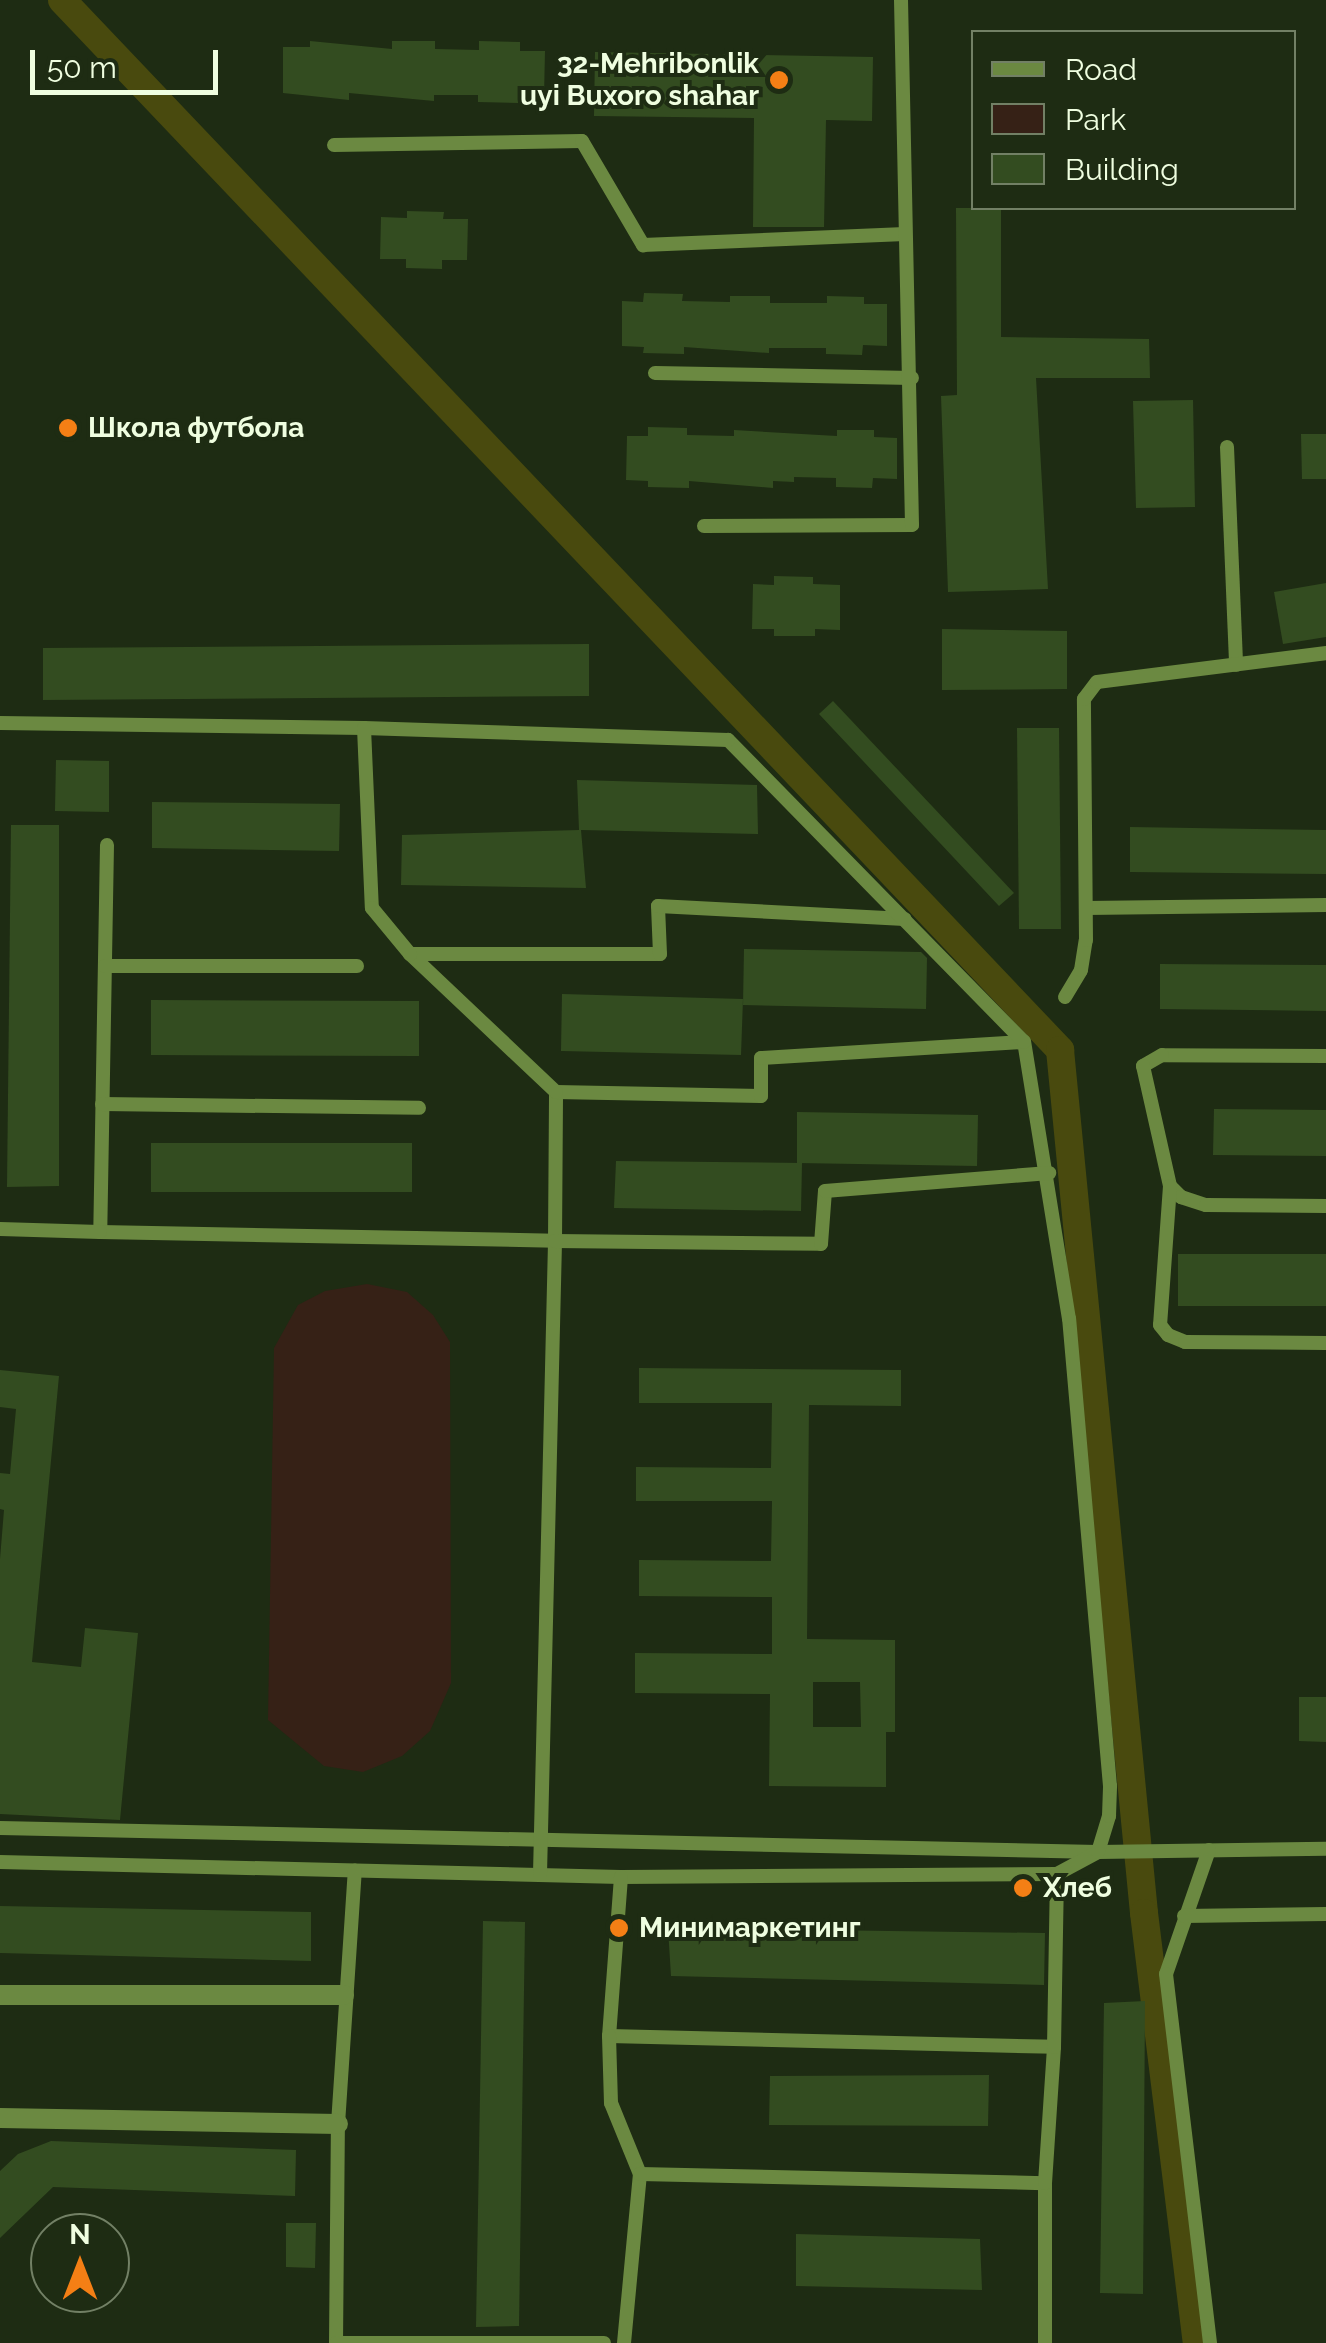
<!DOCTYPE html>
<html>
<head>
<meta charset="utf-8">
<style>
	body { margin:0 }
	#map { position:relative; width:1326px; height:2343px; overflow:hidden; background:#1e2c13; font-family:Raleway,sans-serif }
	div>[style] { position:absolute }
	.green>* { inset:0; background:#362116 }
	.canal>* { height:28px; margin:-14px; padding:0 14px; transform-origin:14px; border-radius:14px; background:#494a0e }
	.building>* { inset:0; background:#334c20 }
	.lane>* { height:14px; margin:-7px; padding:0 7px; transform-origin:7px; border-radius:7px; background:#6b8941 }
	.street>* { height:20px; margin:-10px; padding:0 10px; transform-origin:10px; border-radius:10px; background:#6b8941 }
	.dots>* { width:28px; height:28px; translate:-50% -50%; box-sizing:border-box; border:5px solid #1e2c13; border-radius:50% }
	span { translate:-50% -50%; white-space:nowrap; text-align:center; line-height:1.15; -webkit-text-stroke:8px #1e2c13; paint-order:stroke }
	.poi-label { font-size:28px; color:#effee0; font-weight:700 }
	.right { translate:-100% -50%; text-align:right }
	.left { translate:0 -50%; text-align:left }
	.legend { position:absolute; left:971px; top:30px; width:325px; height:180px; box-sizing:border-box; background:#1e2c13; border:2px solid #728065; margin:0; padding:12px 18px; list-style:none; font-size:30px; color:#effee0 }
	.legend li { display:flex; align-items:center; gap:20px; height:50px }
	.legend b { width:50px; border:2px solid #728065 }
	.north { position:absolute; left:30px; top:2213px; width:100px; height:100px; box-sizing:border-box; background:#1e2c13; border:2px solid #728065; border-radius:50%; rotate:0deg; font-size:28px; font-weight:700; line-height:40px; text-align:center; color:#effee0 }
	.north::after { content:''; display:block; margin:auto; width:35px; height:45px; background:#f47f15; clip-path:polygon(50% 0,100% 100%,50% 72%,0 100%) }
	.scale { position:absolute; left:30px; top:50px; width:188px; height:45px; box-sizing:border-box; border:5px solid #effee0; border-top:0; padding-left:12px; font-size:30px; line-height:35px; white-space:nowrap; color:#effee0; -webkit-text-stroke:8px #1e2c13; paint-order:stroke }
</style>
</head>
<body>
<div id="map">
	<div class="green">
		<i style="clip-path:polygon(367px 1284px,407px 1292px,433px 1315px,450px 1342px,451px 1683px,430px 1731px,402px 1756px,363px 1772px,324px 1766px,268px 1720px,274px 1348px,298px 1305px,325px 1291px)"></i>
	</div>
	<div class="canal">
		<i style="left:62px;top:0;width:1449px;rotate:46.45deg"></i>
		<i style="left:1060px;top:1050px;width:867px;rotate:84.44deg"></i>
		<i style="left:1144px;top:1913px;width:433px;rotate:83deg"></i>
	</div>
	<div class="building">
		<i style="clip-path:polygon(310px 41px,392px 49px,392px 41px,435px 41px,435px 49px,479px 50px,479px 41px,520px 42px,520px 51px,545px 51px,544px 97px,519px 96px,519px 103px,478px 102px,478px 95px,434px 95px,434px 101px,349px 93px,349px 100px,283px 93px,283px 47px,310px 47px)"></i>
		<i style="clip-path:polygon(595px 52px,873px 57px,872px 121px,826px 120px,824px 227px,753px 227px,754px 118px,594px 116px)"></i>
		<i style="clip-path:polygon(956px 208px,1001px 208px,1001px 337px,1149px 339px,1150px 378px,1036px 378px,1048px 589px,948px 592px,941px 396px,957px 395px)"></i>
		<i style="clip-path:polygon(407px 211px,444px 212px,443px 219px,468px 219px,467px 260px,442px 260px,442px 269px,406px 268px,406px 259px,380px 259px,381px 217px,407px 218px)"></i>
		<i style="clip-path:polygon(644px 293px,683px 294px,682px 301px,730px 302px,730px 296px,770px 296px,770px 303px,827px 303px,827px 296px,864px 297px,864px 304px,887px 304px,887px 346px,863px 345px,862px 355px,826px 354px,826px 348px,769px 348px,769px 353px,684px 347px,684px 354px,643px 353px,644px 347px,622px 346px,622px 301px,643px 302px)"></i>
		<i style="clip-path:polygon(1193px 400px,1195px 507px,1136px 508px,1133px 401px)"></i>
		<i style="clip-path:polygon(648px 427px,687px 428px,687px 435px,734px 436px,734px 430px,837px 436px,837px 430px,874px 430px,874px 437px,897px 438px,897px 479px,873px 478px,872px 488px,836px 487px,836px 478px,794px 477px,794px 482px,773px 481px,773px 488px,689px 481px,689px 488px,648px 487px,648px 481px,626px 480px,627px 436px,648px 436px)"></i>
		<i style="clip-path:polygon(1301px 434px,1326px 434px,1326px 479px,1302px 479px)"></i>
		<i style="clip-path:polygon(774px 576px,813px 577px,813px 584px,840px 585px,840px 630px,815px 629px,815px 636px,774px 636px,774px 629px,752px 629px,753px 584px,774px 585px)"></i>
		<i style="clip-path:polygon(1326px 583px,1326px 637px,1283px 644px,1274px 592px)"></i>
		<i style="clip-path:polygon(942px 629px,1067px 631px,1067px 689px,942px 690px)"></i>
		<i style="clip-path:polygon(589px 644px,589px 696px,43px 700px,43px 648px)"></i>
		<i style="clip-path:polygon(833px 701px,1014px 893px,999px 906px,819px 714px)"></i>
		<i style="clip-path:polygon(1017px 728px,1059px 728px,1061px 929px,1019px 929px)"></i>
		<i style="clip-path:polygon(56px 760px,109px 761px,109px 812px,55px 811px)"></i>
		<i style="clip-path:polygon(577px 780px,757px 785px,758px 834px,581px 830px,586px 888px,401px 885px,402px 835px,579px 830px)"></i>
		<i style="clip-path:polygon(152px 802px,340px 804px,339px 851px,152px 848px)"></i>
		<i style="clip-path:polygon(11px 825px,59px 825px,59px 1186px,7px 1187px)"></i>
		<i style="clip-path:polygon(1130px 827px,1326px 830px,1326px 874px,1130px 872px)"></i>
		<i style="clip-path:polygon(744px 949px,921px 952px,927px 958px,926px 1009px,743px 1005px)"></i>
		<i style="clip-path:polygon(1160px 964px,1326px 965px,1326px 1011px,1160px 1009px)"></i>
		<i style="clip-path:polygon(562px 994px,743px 999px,741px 1055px,561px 1051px)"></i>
		<i style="clip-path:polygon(151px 1000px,419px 1001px,419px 1056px,151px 1055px)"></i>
		<i style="clip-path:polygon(1214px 1109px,1326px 1110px,1326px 1156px,1213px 1155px)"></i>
		<i style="clip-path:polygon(797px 1112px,978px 1115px,977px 1166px,797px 1163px)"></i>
		<i style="clip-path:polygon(151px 1143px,412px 1143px,412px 1192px,151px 1192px)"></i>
		<i style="clip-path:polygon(616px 1161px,802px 1163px,801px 1211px,614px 1208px)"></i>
		<i style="clip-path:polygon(1178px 1254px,1326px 1254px,1326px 1306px,1178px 1306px)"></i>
		<i style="clip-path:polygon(evenodd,639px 1368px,901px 1370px,901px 1406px,809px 1405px,807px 1639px,895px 1640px,895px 1732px,886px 1732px,886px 1787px,769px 1786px,770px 1694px,635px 1693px,635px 1653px,772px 1654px,772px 1597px,639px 1596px,639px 1560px,771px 1561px,772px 1501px,636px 1501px,636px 1467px,771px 1468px,772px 1403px,639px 1403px,639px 1368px,813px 1682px,860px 1682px,861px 1727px,813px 1727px,813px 1682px)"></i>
		<i style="clip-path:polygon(0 1370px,59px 1376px,32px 1662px,81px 1667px,85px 1628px,138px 1633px,120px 1820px,0 1814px,0 1559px,4px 1510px,0 1509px,0 1473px,10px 1474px,16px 1409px,0 1407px)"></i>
		<i style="clip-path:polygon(1299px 1697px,1326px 1697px,1326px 1742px,1299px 1741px)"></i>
		<i style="clip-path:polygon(0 1906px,311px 1912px,311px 1961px,0 1953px)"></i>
		<i style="clip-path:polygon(483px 1921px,525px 1922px,519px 2326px,476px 2327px)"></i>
		<i style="clip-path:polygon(668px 1928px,1045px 1933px,1044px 1985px,671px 1976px)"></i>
		<i style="clip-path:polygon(1145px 2001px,1143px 2294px,1100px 2293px,1104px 2003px)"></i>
		<i style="clip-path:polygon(989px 2075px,988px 2126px,769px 2125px,770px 2076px)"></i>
		<i style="clip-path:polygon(51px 2141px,296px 2150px,295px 2196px,53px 2187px,0 2238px,0 2171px,18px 2154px)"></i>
		<i style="clip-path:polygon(286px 2223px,316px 2223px,315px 2268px,286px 2267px)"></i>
		<i style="clip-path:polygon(796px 2234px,980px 2239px,982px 2290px,796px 2286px)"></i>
	</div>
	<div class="lane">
		<i style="left:334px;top:145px;width:248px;rotate:-0.9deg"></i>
		<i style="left:582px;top:141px;width:121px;rotate:59.6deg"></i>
		<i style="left:643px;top:245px;width:262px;rotate:-2.4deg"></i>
		<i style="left:655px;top:373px;width:257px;rotate:1.1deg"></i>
		<i style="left:1227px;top:447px;width:218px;rotate:87.6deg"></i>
		<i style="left:704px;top:526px;width:208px;rotate:-0.3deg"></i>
		<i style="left:912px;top:525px;width:525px;rotate:-91.2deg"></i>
		<i style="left:0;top:723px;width:364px;rotate:0.8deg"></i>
		<i style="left:107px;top:845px;width:387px;rotate:91deg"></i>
		<i style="left:100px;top:1232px;width:455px;rotate:1.1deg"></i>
		<i style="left:555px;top:1241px;width:149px;rotate:-89.6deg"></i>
		<i style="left:556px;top:1092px;width:205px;rotate:1.1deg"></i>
		<i style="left:761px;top:1096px;width:38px;rotate:-90deg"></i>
		<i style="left:761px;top:1058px;width:263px;rotate:-3.5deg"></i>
		<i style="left:1086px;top:908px;width:240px;rotate:-0.7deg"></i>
		<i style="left:105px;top:966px;width:252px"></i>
		<i style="left:1065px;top:997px;width:31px;rotate:-59deg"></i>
		<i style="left:1081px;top:970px;width:30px;rotate:-81deg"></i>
		<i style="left:1086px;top:940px;width:241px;rotate:-90.5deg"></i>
		<i style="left:1084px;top:699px;width:21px;rotate:-53deg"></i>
		<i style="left:1097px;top:682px;width:231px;rotate:-7.2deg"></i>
		<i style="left:1326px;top:1056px;width:164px;rotate:-179.7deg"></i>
		<i style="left:1162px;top:1055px;width:22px;rotate:150deg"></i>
		<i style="left:1143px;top:1066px;width:123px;rotate:77.3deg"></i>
		<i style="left:1170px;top:1186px;width:16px;rotate:45deg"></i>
		<i style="left:1181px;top:1197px;width:26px;rotate:18deg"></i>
		<i style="left:1206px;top:1205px;width:120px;rotate:0.5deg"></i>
		<i style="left:556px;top:1092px;width:201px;rotate:-136.6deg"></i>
		<i style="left:410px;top:954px;width:250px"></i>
		<i style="left:660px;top:954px;width:48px;rotate:-92.4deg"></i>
		<i style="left:658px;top:906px;width:247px;rotate:3deg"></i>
		<i style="left:102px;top:1104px;width:317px;rotate:0.7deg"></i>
		<i style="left:1170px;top:1186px;width:139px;rotate:94.1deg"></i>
		<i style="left:1160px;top:1325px;width:13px;rotate:51deg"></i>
		<i style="left:1168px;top:1335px;width:18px;rotate:22deg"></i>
		<i style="left:1185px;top:1342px;width:141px;rotate:0.4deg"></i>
		<i style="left:0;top:1229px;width:100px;rotate:1.7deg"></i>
		<i style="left:0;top:1828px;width:1098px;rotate:1.25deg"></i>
		<i style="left:1098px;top:1852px;width:228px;rotate:-0.8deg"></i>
		<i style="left:1209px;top:1850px;width:131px;rotate:109.1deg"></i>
		<i style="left:1166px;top:1974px;width:372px;rotate:83.2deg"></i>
		<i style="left:0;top:1862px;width:621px;rotate:1.38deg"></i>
		<i style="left:621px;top:1877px;width:436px;rotate:-0.4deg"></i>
		<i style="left:1057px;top:1874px;width:47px;rotate:-28.2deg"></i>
		<i style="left:1098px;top:1852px;width:38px;rotate:-73deg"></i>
		<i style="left:1109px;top:1816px;width:30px;rotate:-88deg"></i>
		<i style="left:1110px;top:1786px;width:469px;rotate:-95deg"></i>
		<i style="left:1069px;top:1319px;width:281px;rotate:-99.2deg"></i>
		<i style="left:1024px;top:1042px;width:423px;rotate:-134.4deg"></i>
		<i style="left:728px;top:740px;width:364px;rotate:-178.1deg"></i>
		<i style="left:364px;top:728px;width:180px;rotate:87.5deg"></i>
		<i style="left:372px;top:908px;width:60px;rotate:50.4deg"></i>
		<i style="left:540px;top:1874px;width:633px;rotate:-88.64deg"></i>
		<i style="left:555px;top:1241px;width:266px;rotate:0.6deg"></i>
		<i style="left:821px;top:1244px;width:53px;rotate:-85.7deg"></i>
		<i style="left:825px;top:1191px;width:225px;rotate:-4.6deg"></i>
		<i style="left:621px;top:1877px;width:159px;rotate:94.3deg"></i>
		<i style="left:609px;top:2036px;width:445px;rotate:1.4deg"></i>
		<i style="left:1184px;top:1916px;width:142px;rotate:-0.8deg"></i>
		<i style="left:609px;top:2036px;width:67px;rotate:88.3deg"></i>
		<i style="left:611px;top:2103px;width:77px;rotate:67.8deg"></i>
		<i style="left:336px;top:2343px;width:219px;rotate:-89.5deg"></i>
		<i style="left:338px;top:2124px;width:254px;rotate:-86.2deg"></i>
		<i style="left:336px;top:2343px;width:268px"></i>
		<i style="left:624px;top:2343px;width:170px;rotate:-84.6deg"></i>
		<i style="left:640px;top:2174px;width:405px;rotate:1.3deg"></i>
		<i style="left:1045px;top:2343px;width:160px;rotate:-90deg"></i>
		<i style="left:1045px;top:2183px;width:136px;rotate:-86.2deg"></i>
		<i style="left:1054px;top:2047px;width:173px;rotate:-89deg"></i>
	</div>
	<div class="street">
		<i style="left:0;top:1995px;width:344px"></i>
		<i style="left:0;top:2118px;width:338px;rotate:1deg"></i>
	</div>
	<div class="dots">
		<i style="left:779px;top:80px;background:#f47f15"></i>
		<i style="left:68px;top:428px;background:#f47f15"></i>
		<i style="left:1023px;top:1888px;background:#f47f15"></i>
		<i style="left:619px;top:1928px;background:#f47f15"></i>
	</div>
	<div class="poi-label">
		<span class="right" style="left:759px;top:80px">32-Mehribonlik<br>uyi Buxoro shahar</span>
		<span class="left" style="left:88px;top:428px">Школа футбола</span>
		<span class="left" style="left:1043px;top:1888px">Хлеб</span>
		<span class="left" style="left:639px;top:1928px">Минимаркетинг</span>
	</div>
	<ul class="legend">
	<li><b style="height:12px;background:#6b8941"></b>Road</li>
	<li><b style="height:28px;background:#362116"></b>Park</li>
	<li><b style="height:28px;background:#334c20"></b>Building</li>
	</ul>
	<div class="north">N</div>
	<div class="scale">50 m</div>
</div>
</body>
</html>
